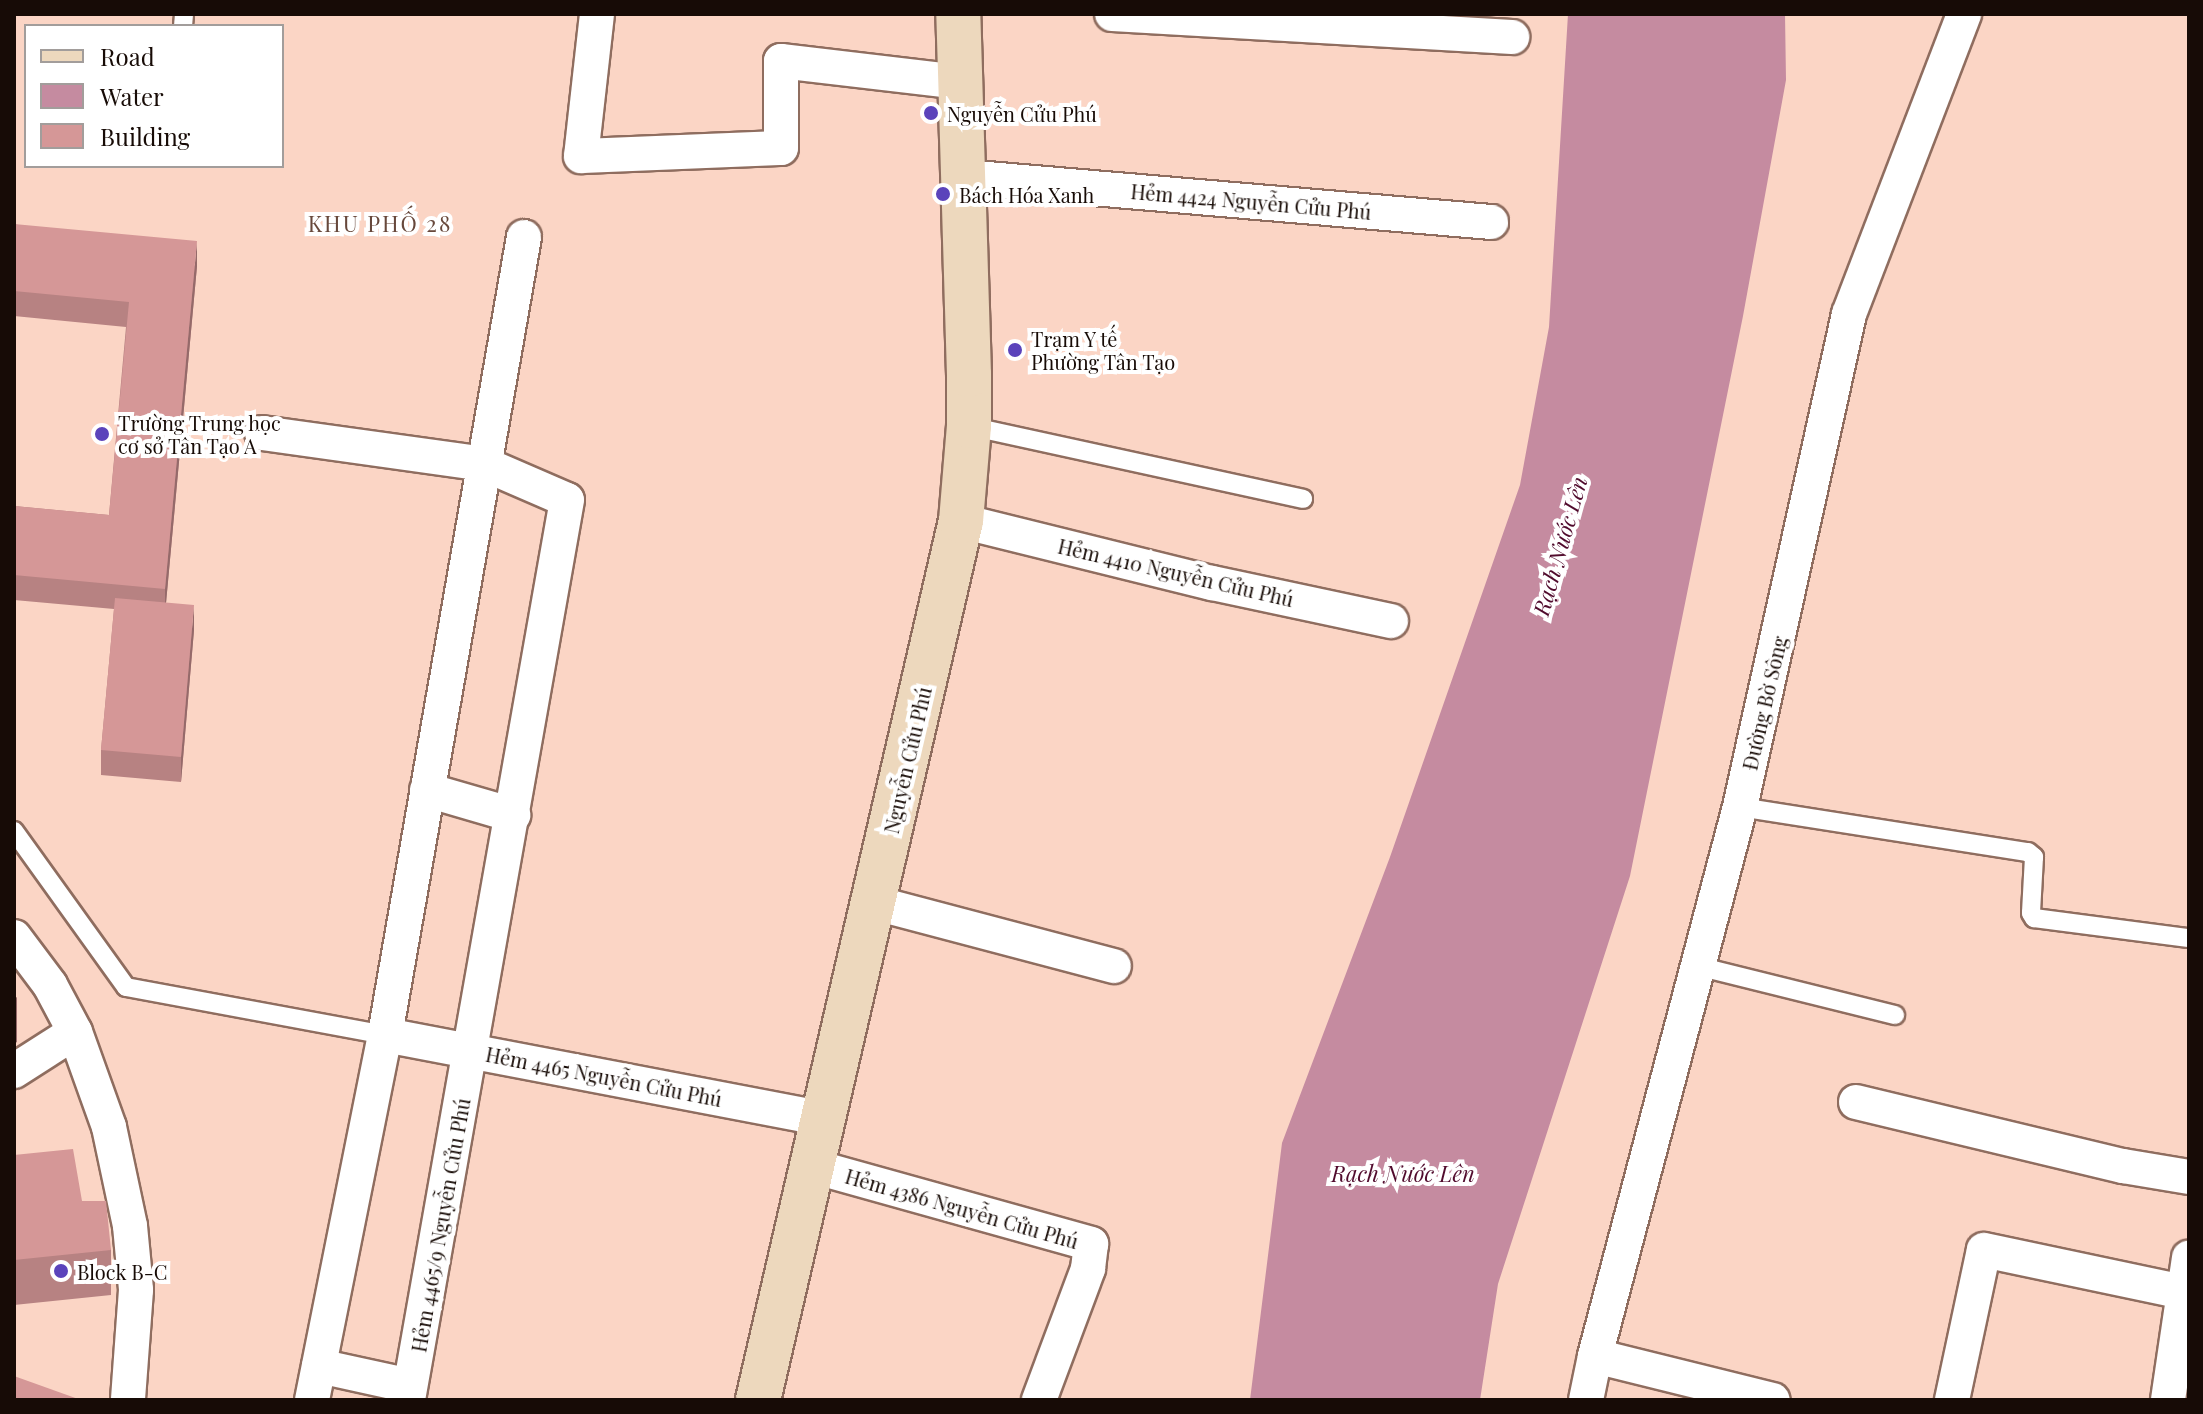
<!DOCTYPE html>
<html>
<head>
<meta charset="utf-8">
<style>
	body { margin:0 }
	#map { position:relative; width:2203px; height:1414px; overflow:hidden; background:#fbd5c5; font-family:"Playfair Display",serif }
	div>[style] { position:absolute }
	.water>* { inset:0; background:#c58ba0 }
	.roads { filter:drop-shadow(2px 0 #8f6d5f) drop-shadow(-2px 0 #8f6d5f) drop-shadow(0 2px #8f6d5f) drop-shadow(0 -2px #8f6d5f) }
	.lane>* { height:18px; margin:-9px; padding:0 9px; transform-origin:9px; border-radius:9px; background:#fff }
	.street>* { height:34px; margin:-17px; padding:0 17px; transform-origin:17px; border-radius:17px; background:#fff }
	.secondary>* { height:44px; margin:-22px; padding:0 22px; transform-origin:22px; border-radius:22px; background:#edd8bd }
	.wall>* { inset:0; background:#b78282 }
	.shaded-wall>* { inset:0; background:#956a6a }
	.building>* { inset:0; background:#d59797 }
	.dots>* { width:22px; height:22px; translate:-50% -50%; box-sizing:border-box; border:4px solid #fff; border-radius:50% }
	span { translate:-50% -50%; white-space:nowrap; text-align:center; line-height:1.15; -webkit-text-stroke:8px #fff; paint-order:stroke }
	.poi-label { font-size:20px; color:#170b06 }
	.left { translate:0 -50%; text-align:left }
	.street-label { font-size:20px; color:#170b06 }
	.neighbourhood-label { font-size:22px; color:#67483b; letter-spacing:2px }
	.water-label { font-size:22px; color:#510b2d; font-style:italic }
	.frame { position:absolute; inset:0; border:16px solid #170b06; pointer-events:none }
	.legend { position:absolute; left:24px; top:24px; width:260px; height:144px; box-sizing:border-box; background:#fff; border:2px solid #a29d9b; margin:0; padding:10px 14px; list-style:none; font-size:24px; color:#170b06 }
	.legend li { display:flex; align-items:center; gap:16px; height:40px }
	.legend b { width:40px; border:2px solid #a29d9b }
</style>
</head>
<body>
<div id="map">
	<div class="water">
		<i style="clip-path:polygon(1568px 14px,1785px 14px,1786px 80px,1743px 316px,1630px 876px,1498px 1284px,1480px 1400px,1250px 1400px,1282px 1143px,1390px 857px,1520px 485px,1549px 327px)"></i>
	</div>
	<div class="roads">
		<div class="lane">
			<i style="left:183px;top:26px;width:12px;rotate:-85deg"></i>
			<i style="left:969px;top:426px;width:342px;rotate:12.3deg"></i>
			<i style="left:1740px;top:807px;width:291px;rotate:8.9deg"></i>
			<i style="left:2028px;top:852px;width:8px;rotate:40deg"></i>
			<i style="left:2034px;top:857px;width:56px;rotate:93.1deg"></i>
			<i style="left:2031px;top:913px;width:6px;rotate:59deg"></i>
			<i style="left:2034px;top:918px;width:156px;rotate:7.4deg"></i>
			<i style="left:14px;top:831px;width:192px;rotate:54.3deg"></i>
			<i style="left:126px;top:987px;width:263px;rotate:10.5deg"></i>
			<i style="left:1697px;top:966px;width:204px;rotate:13.9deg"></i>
		</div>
		<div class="street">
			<i style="left:597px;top:14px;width:143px;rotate:96.4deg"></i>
			<i style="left:581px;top:156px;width:200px;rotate:-2.3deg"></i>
			<i style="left:781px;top:148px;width:87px;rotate:-90deg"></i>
			<i style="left:781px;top:61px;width:181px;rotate:6.7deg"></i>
			<i style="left:1112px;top:14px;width:401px;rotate:3.3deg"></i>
			<i style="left:964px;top:177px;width:529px;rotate:4.88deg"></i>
			<i style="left:262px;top:433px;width:224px;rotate:7.9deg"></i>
			<i style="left:484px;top:464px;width:90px;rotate:23.4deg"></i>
			<i style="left:567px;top:500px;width:914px;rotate:100.02deg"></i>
			<i style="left:961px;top:521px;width:259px;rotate:13.9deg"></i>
			<i style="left:1212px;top:583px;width:183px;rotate:12deg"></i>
			<i style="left:427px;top:790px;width:90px;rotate:16.2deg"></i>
			<i style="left:875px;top:903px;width:247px;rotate:14.8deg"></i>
			<i style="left:14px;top:937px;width:60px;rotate:53.1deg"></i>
			<i style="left:50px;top:985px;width:53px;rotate:62deg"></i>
			<i style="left:75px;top:1032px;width:101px;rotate:70.3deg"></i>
			<i style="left:109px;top:1127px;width:101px;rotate:78deg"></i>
			<i style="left:130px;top:1226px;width:64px;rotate:84.6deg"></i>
			<i style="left:136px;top:1290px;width:110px;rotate:94.2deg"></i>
			<i style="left:385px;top:1035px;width:447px;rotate:10.8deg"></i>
			<i style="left:14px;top:1071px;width:72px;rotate:-32.6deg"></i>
			<i style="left:1856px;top:1102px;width:275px;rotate:13.5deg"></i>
			<i style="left:2123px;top:1166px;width:67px;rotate:9.5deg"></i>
			<i style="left:812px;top:1166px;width:290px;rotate:15.6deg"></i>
			<i style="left:1091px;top:1244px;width:25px;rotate:97deg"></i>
			<i style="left:1088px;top:1269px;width:140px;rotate:110.5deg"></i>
			<i style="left:1595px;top:1356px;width:183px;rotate:13.9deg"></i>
			<i style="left:319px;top:1366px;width:93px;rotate:12.4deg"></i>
			<i style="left:312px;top:1400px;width:372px;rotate:-78.7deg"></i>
			<i style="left:385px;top:1035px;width:810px;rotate:-80.12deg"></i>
			<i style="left:1586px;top:1400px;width:45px;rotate:-78.4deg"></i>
			<i style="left:1595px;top:1356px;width:568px;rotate:-75.21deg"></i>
			<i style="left:1740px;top:807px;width:505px;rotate:-77.53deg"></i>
			<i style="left:1849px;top:314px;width:321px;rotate:-69deg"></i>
			<i style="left:1952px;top:1400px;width:153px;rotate:-78deg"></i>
			<i style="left:1984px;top:1250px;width:204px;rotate:11.9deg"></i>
			<i style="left:2168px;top:1400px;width:144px;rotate:-81.6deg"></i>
		</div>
		<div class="secondary">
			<i style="left:758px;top:1400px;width:902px;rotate:-77deg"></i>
			<i style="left:961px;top:521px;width:95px;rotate:-85.2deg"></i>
			<i style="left:969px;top:426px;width:51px;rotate:-90deg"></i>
			<i style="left:969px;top:375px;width:361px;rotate:-91.7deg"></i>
		</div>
	</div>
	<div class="wall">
		<i style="clip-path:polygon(14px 224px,197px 266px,166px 603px,194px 630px,181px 782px,101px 775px,101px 750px,114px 609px,14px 600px,14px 506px,109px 515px,126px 327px,14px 316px)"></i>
		<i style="clip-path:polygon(14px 1155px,82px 1201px,111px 1250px,111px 1295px,14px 1305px)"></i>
	</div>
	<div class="shaded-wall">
		<i style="clip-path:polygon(197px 241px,197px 266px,165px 614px,165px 589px)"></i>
		<i style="clip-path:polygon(194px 605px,194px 630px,181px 782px,181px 757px)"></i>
		<i style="clip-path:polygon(17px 997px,17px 1042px,14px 1044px,14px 999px)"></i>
	</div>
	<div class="building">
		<i style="clip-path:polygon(14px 224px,197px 241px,165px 589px,14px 575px,14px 506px,109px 515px,129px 302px,14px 291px)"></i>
		<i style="clip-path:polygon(115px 598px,194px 605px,181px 757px,101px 750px)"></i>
		<i style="clip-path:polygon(73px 1149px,82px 1201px,106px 1201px,111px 1250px,14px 1260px,14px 1155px)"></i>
		<i style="clip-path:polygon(14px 1376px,81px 1400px,14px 1400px)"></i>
	</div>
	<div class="dots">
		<i style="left:931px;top:113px;background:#5b43bb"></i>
		<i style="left:943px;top:194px;background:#5b43bb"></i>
		<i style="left:1015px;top:350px;background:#5b43bb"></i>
		<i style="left:102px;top:434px;background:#5b43bb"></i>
		<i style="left:61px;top:1271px;background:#5b43bb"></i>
	</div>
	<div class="poi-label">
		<span class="left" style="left:947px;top:113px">Nguyễn Cửu Phú</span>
		<span class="left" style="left:959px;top:194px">Bách Hóa Xanh</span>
		<span class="left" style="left:1031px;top:350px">Trạm Y tế<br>Phường Tân Tạo</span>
		<span class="left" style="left:118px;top:434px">Trường Trung học<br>cơ sở Tân Tạo A</span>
		<span class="left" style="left:77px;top:1271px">Block B-C</span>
	</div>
	<div class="street-label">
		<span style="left:1251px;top:201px;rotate:5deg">Hẻm 4424 Nguyễn Cửu Phú</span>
		<span style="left:1176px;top:572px;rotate:13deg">Hẻm 4410 Nguyễn Cửu Phú</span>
		<span style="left:1764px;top:703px;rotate:-77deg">Đường Bờ Sông</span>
		<span style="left:907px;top:760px;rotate:-77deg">Nguyễn Cửu Phú</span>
		<span style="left:604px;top:1076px;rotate:11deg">Hẻm 4465 Nguyễn Cửu Phú</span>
		<span style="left:962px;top:1208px;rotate:16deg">Hẻm 4386 Nguyễn Cửu Phú</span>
		<span style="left:440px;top:1225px;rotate:-80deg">Hẻm 4465/9 Nguyễn Cửu Phú</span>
	</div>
	<div class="neighbourhood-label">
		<span style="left:380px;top:224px">KHU PHỐ 28</span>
	</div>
	<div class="water-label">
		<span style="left:1560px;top:546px;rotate:-74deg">Rạch Nước Lên</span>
		<span style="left:1403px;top:1174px">Rạch Nước Lên</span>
	</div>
	<div class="frame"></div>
	<ul class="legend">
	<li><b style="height:10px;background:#edd8bd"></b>Road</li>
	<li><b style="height:22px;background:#c58ba0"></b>Water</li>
	<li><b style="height:22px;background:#d59797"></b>Building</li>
	</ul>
</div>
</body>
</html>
